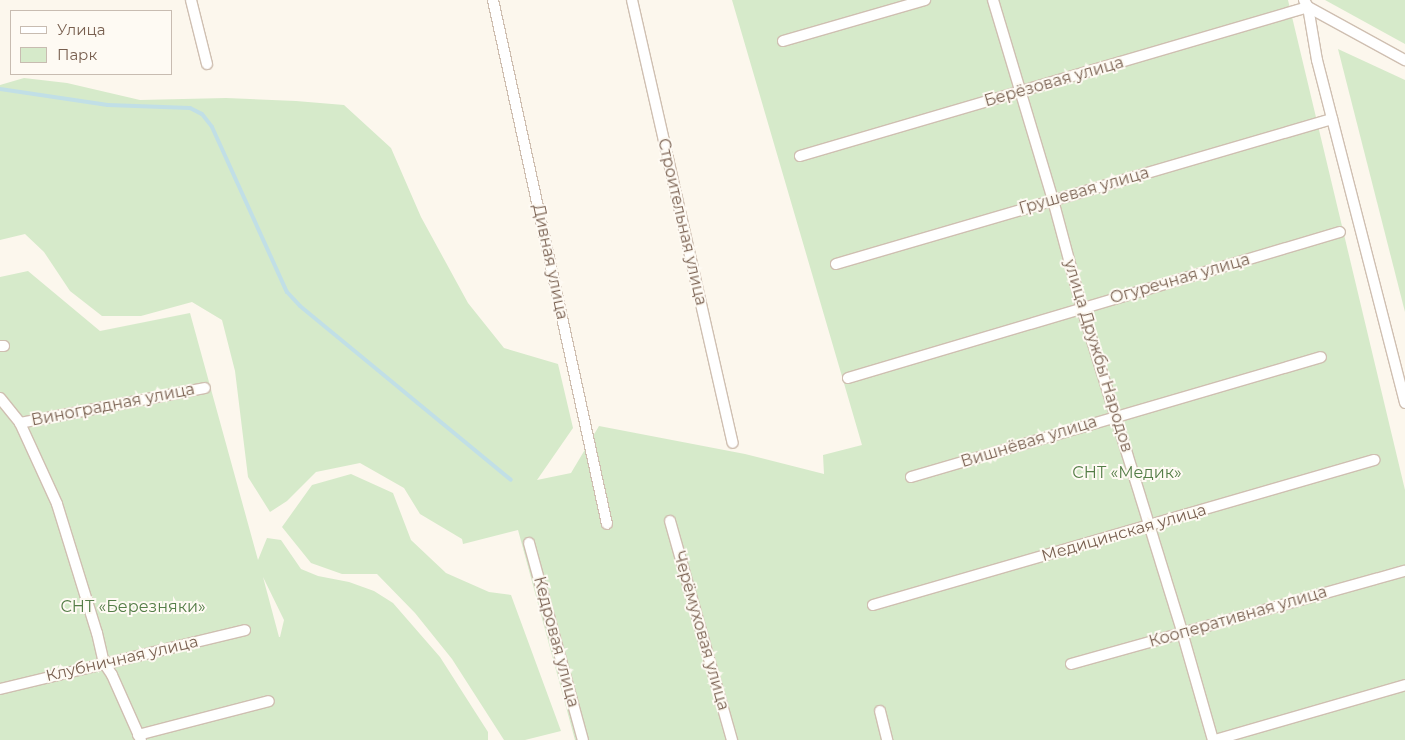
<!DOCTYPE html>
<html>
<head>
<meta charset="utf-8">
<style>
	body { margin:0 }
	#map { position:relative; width:1405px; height:740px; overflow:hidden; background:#fcf7ed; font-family:Montserrat,sans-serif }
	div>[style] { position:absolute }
	.green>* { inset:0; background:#d6eaca }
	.stream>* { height:4px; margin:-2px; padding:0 2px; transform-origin:2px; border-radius:2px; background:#c1dfe6 }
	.roads { filter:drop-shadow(1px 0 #cfbfb1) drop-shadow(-1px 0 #cfbfb1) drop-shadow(0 1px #cfbfb1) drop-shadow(0 -1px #cfbfb1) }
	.minor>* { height:10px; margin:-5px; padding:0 5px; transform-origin:5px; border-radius:5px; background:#fff }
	span { translate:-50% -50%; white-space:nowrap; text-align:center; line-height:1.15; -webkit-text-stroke:4px #fefaf3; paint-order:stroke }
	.street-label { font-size:16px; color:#785f4f }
	.park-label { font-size:16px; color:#547d47 }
	.legend { position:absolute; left:10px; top:10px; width:162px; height:65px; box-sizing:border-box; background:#fefaf3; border:1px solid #c8bcb1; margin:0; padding:6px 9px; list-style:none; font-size:15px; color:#785f4f }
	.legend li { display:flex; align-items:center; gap:10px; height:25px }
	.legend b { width:25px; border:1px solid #c8bcb1 }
</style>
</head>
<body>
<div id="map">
	<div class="green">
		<i style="clip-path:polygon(732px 0,1288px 0,1405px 490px,1405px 740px,575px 740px,518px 530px,463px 544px,462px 539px,420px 514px,404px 488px,360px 463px,316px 472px,287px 501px,270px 512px,248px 477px,235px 371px,222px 320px,192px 302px,141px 316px,102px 316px,70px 291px,44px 252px,25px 234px,0 240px,0 85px,24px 78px,67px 83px,140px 100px,226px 98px,296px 101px,344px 105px,391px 148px,421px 217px,468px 303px,504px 348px,558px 364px,573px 428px,537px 480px,571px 473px,599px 426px,745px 454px,824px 474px,823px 455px,862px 445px)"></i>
		<i style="clip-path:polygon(1325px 0,1405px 0,1405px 44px)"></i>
		<i style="clip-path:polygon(1338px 49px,1405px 80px,1405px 312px)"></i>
		<i style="clip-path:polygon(evenodd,28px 271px,100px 331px,190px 313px,258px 560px,267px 538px,281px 540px,301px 569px,318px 576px,349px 582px,374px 591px,393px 603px,440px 657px,488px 732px,488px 740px,0 740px,0 277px,28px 271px,263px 577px,284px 620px,280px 637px,279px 637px,263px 577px)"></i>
		<i style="clip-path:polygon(351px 474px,393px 493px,411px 540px,446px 573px,489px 592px,511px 595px,561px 731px,525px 740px,504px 740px,452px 659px,415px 613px,377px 574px,342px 574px,311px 563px,282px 527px,312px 485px)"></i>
	</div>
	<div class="stream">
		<i style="left:0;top:89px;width:109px;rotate:8.4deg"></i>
		<i style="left:108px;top:105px;width:82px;rotate:2.1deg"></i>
		<i style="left:190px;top:108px;width:13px;rotate:27deg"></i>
		<i style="left:202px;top:114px;width:16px;rotate:52deg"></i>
		<i style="left:212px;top:127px;width:181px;rotate:65.6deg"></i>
		<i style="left:287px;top:292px;width:19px;rotate:47deg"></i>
		<i style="left:300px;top:306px;width:273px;rotate:39.5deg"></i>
	</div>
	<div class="roads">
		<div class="minor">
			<i style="left:191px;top:0;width:66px;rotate:76deg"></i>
			<i style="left:493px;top:0;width:536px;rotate:77.73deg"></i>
			<i style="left:632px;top:0;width:454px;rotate:77.2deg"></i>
			<i style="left:993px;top:0;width:209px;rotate:73.3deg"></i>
			<i style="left:1053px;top:200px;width:112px;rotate:75deg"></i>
			<i style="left:1082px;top:308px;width:339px;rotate:72.8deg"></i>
			<i style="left:1182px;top:632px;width:112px;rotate:74deg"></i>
			<i style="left:1304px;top:0;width:8px;rotate:60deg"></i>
			<i style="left:1308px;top:7px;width:54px;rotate:80.4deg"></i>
			<i style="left:1317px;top:60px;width:354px;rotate:75.6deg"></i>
			<i style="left:1308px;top:7px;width:111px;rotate:28.7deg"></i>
			<i style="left:783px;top:41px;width:148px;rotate:-16.1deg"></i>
			<i style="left:800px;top:156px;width:529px;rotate:-16.35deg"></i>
			<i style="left:836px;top:264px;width:517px;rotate:-16.3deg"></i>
			<i style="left:0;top:346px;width:4px"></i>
			<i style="left:848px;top:378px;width:513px;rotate:-16.53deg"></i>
			<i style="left:0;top:398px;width:32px;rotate:51deg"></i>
			<i style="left:20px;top:423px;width:89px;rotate:65.4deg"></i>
			<i style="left:57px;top:504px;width:135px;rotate:72.8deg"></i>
			<i style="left:97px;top:633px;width:31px;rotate:77deg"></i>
			<i style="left:104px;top:663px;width:14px;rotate:56deg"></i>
			<i style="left:112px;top:675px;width:71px;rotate:66deg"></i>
			<i style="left:20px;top:423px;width:188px;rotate:-10.7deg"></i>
			<i style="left:911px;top:477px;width:427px;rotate:-16.3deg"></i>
			<i style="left:670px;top:521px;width:228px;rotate:74.2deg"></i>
			<i style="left:529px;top:543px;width:204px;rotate:74.7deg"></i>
			<i style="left:873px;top:605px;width:522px;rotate:-16.14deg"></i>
			<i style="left:1071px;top:664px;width:347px;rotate:-15.6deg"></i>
			<i style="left:0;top:689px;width:252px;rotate:-13.5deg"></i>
			<i style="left:880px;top:711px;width:30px;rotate:76deg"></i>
			<i style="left:138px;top:735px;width:135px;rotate:-14.5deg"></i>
			<i style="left:1215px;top:740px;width:198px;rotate:-16.1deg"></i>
		</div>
	</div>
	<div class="street-label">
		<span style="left:1054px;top:82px;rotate:-16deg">Берёзовая улица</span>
		<span style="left:1084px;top:191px;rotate:-16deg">Грушевая улица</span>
		<span style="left:682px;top:222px;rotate:77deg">Строительная улица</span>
		<span style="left:550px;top:262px;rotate:78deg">Дивная улица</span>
		<span style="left:1180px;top:279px;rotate:-16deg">Огуречная улица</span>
		<span style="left:1098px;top:356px;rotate:73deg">улица Дружбы Народов</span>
		<span style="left:113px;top:405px;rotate:-11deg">Виноградная улица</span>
		<span style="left:1029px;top:442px;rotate:-17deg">Вишнёвая улица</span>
		<span style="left:1124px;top:533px;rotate:-16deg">Медицинская улица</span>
		<span style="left:1238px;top:617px;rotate:-16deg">Кооперативная улица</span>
		<span style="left:701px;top:631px;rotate:74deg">Черёмуховая улица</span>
		<span style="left:556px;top:642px;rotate:75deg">Кедровая улица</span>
		<span style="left:122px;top:659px;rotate:-13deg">Клубничная улица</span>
	</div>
	<div class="park-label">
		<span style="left:1127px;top:473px">СНТ «Медик»</span>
		<span style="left:133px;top:607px">СНТ «Березняки»</span>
	</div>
	<ul class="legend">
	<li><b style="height:6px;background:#fff"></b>Улица</li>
	<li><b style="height:14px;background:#d6eaca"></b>Парк</li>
	</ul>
</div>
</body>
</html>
